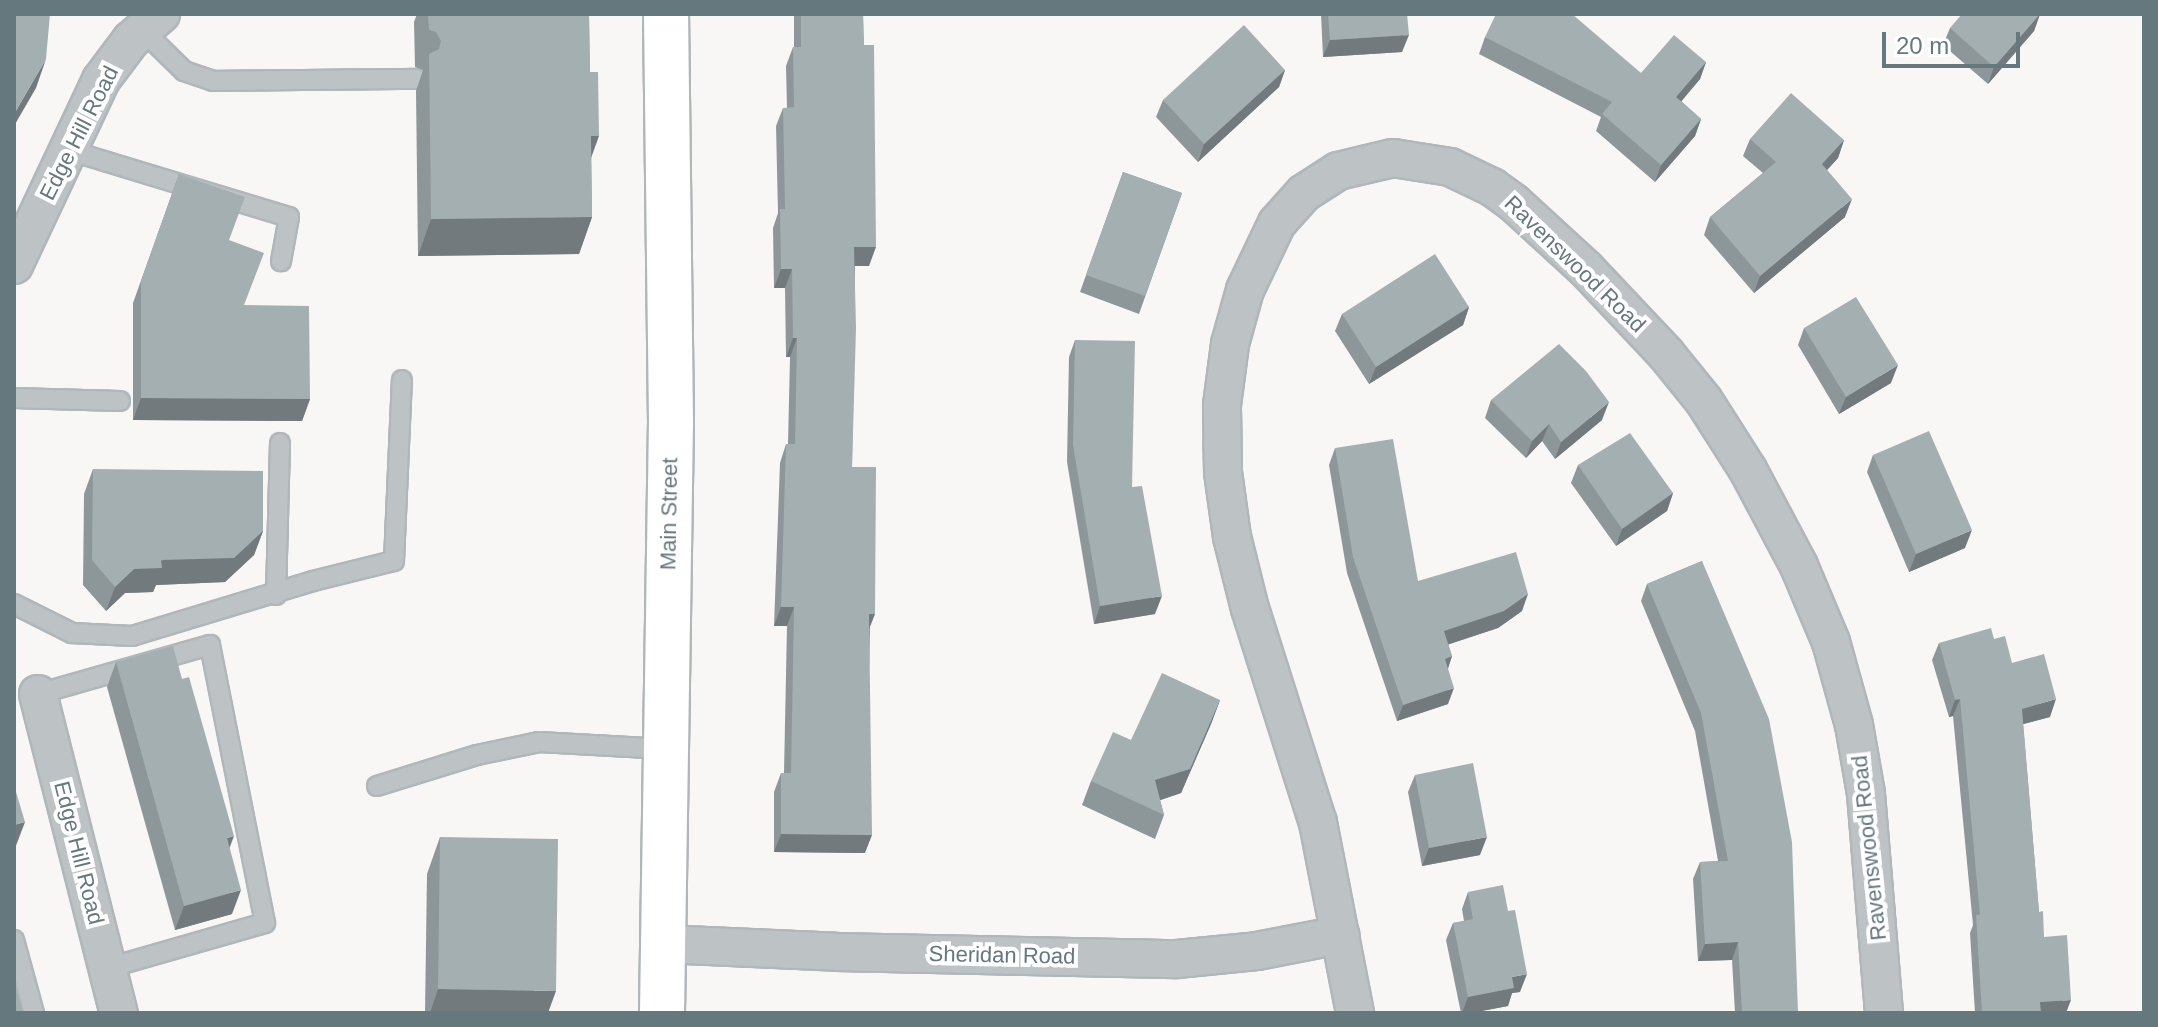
<!DOCTYPE html>
<html>
<head>
<meta charset="utf-8">
<style>
	body { margin:0 }
	#map { position:relative; width:2158px; height:1027px; overflow:hidden; background:#f8f7f5; font-family:Helvetica,sans-serif }
	div>[style] { position:absolute }
	.roads { filter:drop-shadow(2px 0 #b0b7ba) drop-shadow(-2px 0 #b0b7ba) drop-shadow(0 2px #b0b7ba) drop-shadow(0 -2px #b0b7ba) }
	.service>* { height:18px; margin:-9px; padding:0 9px; transform-origin:9px; border-radius:9px; background:#bdc3c5 }
	.minor>* { height:36px; margin:-18px; padding:0 18px; transform-origin:18px; border-radius:18px; background:#bdc3c5 }
	.secondary>* { height:44px; margin:-22px; padding:0 22px; transform-origin:22px; border-radius:22px; background:#fff }
	.wall>* { inset:0; background:#8d9699 }
	.shaded-wall>* { inset:0; background:#737a7d }
	.building>* { inset:0; background:#a4afb2 }
	span { translate:-50% -50%; white-space:nowrap; text-align:center; line-height:1.15; -webkit-text-stroke:8px #fff; paint-order:stroke }
	.street-label { font-size:22px; color:#65787e }
	.frame { position:absolute; inset:0; border:16px solid #65787e; pointer-events:none }
	.scale { position:absolute; left:1882px; top:32px; width:138px; height:36px; box-sizing:border-box; border:4px solid #65787e; border-top:0; padding-left:10px; font-size:24px; line-height:28px; white-space:nowrap; color:#65787e; -webkit-text-stroke:6px #fff; paint-order:stroke }
</style>
</head>
<body>
<div id="map">
	<div class="roads">
		<div class="service">
			<i style="left:141px;top:29px;width:60px;rotate:44.3deg"></i>
			<i style="left:184px;top:71px;width:31px;rotate:19deg"></i>
			<i style="left:213px;top:81px;width:203px;rotate:-0.6deg"></i>
			<i style="left:68px;top:150px;width:231px;rotate:16.9deg"></i>
			<i style="left:289px;top:217px;width:45px;rotate:100.3deg"></i>
			<i style="left:14px;top:398px;width:106px;rotate:1.6deg"></i>
			<i style="left:276px;top:595px;width:152px;rotate:-88.5deg"></i>
			<i style="left:14px;top:604px;width:65px;rotate:26.6deg"></i>
			<i style="left:72px;top:633px;width:60px;rotate:2.9deg"></i>
			<i style="left:132px;top:636px;width:189px;rotate:-16.9deg"></i>
			<i style="left:313px;top:581px;width:83px;rotate:-13.9deg"></i>
			<i style="left:394px;top:561px;width:181px;rotate:-87.5deg"></i>
			<i style="left:38px;top:694px;width:179px;rotate:-15.9deg"></i>
			<i style="left:210px;top:645px;width:283px;rotate:78.8deg"></i>
			<i style="left:265px;top:923px;width:163px;rotate:164deg"></i>
			<i style="left:377px;top:786px;width:105px;rotate:-17.2deg"></i>
			<i style="left:477px;top:755px;width:63px;rotate:-11.8deg"></i>
			<i style="left:539px;top:742px;width:127px;rotate:3.2deg"></i>
			<i style="left:14px;top:940px;width:76px;rotate:74.7deg"></i>
		</div>
		<div class="minor">
			<i style="left:14px;top:265px;width:204px;rotate:-64.8deg"></i>
			<i style="left:101px;top:80px;width:50px;rotate:-53.1deg"></i>
			<i style="left:131px;top:40px;width:40px;rotate:-41deg"></i>
			<i style="left:38px;top:694px;width:329px;rotate:75.8deg"></i>
			<i style="left:663px;top:944px;width:173px;rotate:2.6deg"></i>
			<i style="left:836px;top:952px;width:341px;rotate:1.2deg"></i>
			<i style="left:1177px;top:959px;width:80px;rotate:-5.7deg"></i>
			<i style="left:1257px;top:951px;width:85px;rotate:-10.9deg"></i>
			<i style="left:1355px;top:1013px;width:194px;rotate:-101deg"></i>
			<i style="left:1318px;top:823px;width:225px;rotate:-107.6deg"></i>
			<i style="left:1250px;top:609px;width:74px;rotate:-104deg"></i>
			<i style="left:1232px;top:537px;width:66px;rotate:-97.9deg"></i>
			<i style="left:1223px;top:472px;width:67px;rotate:-90.9deg"></i>
			<i style="left:1222px;top:405px;width:62px;rotate:-82.5deg"></i>
			<i style="left:1230px;top:344px;width:56px;rotate:-74.5deg"></i>
			<i style="left:1245px;top:290px;width:74px;rotate:-64.5deg"></i>
			<i style="left:1277px;top:223px;width:40px;rotate:-48deg"></i>
			<i style="left:1304px;top:193px;width:40px;rotate:-32.9deg"></i>
			<i style="left:1338px;top:171px;width:57px;rotate:-13.3deg"></i>
			<i style="left:1393px;top:158px;width:58px;rotate:9deg"></i>
			<i style="left:1450px;top:167px;width:47px;rotate:25.5deg"></i>
			<i style="left:1492px;top:187px;width:27px;rotate:36deg"></i>
			<i style="left:1514px;top:203px;width:98px;rotate:42.5deg"></i>
			<i style="left:1586px;top:269px;width:117px;rotate:46.7deg"></i>
			<i style="left:1666px;top:354px;width:60px;rotate:51deg"></i>
			<i style="left:1704px;top:401px;width:82px;rotate:57.5deg"></i>
			<i style="left:1748px;top:470px;width:109px;rotate:62deg"></i>
			<i style="left:1799px;top:566px;width:82px;rotate:67.2deg"></i>
			<i style="left:1831px;top:642px;width:86px;rotate:74.5deg"></i>
			<i style="left:1854px;top:725px;width:70px;rotate:80.1deg"></i>
			<i style="left:1866px;top:794px;width:220px;rotate:85.3deg"></i>
		</div>
		<div class="secondary">
			<i style="left:662px;top:1013px;width:591px;rotate:-89.13deg"></i>
			<i style="left:671px;top:422px;width:408px;rotate:-90.7deg"></i>
		</div>
	</div>
	<div class="wall">
		<i style="clip-path:polygon(417px 14px,589px 14px,592px 217px,579px 254px,418px 256px,416px 91px,423px 70px,415px 67px,414px 22px)"></i>
		<i style="clip-path:polygon(794px 14px,863px 14px,869px 266px,855px 266px,852px 467px,870px 629px,865px 853px,774px 852px,774px 792px,781px 773px,784px 773px,787px 626px,774px 626px,780px 463px,786px 444px,788px 444px,790px 357px,786px 357px,785px 288px,774px 288px,773px 228px,778px 213px,776px 126px,783px 108px,787px 108px,786px 66px,793px 47px,794px 47px)"></i>
		<i style="clip-path:polygon(1321px 14px,1407px 14px,1402px 52px,1323px 57px)"></i>
		<i style="clip-path:polygon(2040px 14px,2034px 31px,1988px 84px,1943px 45px,1950px 28px)"></i>
		<i style="clip-path:polygon(1485px 37px,1641px 73px,1706px 62px,1700px 79px,1681px 101px,1701px 119px,1695px 136px,1655px 182px,1596px 131px,1601px 117px,1479px 54px)"></i>
		<i style="clip-path:polygon(1285px 70px,1279px 87px,1198px 162px,1156px 117px,1163px 100px)"></i>
		<i style="clip-path:polygon(1750px 139px,1844px 140px,1838px 158px,1827px 170px,1845px 217px,1754px 293px,1704px 235px,1710px 217px,1763px 173px,1743px 156px)"></i>
		<i style="clip-path:polygon(1123px 172px,1182px 193px,1139px 314px,1080px 292px)"></i>
		<i style="clip-path:polygon(179px 174px,229px 240px,244px 305px,310px 399px,302px 421px,133px 420px,133px 303px)"></i>
		<i style="clip-path:polygon(1469px 307px,1463px 325px,1369px 384px,1335px 331px,1342px 314px)"></i>
		<i style="clip-path:polygon(1804px 328px,1891px 383px,1839px 414px,1798px 345px)"></i>
		<i style="clip-path:polygon(1075px 340px,1132px 487px,1155px 614px,1094px 624px,1067px 462px,1069px 357px)"></i>
		<i style="clip-path:polygon(1491px 400px,1602px 420px,1555px 459px,1542px 441px,1526px 458px,1485px 418px)"></i>
		<i style="clip-path:polygon(1335px 448px,1418px 581px,1522px 611px,1498px 628px,1448px 644px,1452px 656px,1448px 669px,1448px 704px,1397px 721px,1347px 573px,1329px 465px)"></i>
		<i style="clip-path:polygon(1873px 455px,1965px 548px,1909px 572px,1867px 472px)"></i>
		<i style="clip-path:polygon(1578px 465px,1673px 493px,1667px 511px,1616px 546px,1571px 483px)"></i>
		<i style="clip-path:polygon(93px 469px,263px 531px,254px 555px,225px 582px,156px 585px,153px 592px,125px 593px,106px 611px,83px 585px,84px 494px)"></i>
		<i style="clip-path:polygon(1702px 561px,1798px 1013px,1735px 1013px,1732px 960px,1698px 961px,1693px 879px,1700px 862px,1718px 861px,1695px 731px,1641px 601px,1647px 584px)"></i>
		<i style="clip-path:polygon(1994px 639px,2050px 717px,2023px 724px,2039px 912px,2044px 937px,2066px 1013px,1975px 1013px,1970px 933px,1973px 925px,1953px 716px,1949px 717px,1932px 660px,1939px 643px)"></i>
		<i style="clip-path:polygon(116px 662px,182px 679px,229px 848px,232px 914px,175px 930px,107px 687px)"></i>
		<i style="clip-path:polygon(1220px 700px,1211px 724px,1181px 793px,1160px 800px,1164px 815px,1155px 839px,1082px 805px,1091px 781px,1131px 740px)"></i>
		<i style="clip-path:polygon(1415px 775px,1480px 855px,1422px 866px,1408px 792px)"></i>
		<i style="clip-path:polygon(440px 837px,548px 1013px,425px 1013px,427px 874px)"></i>
		<i style="clip-path:polygon(1468px 892px,1520px 992px,1512px 993px,1508px 1006px,1471px 1013px,1461px 1013px,1446px 940px,1453px 923px,1464px 921px,1462px 909px)"></i>
	</div>
	<div class="shaded-wall">
		<i style="clip-path:polygon(2040px 14px,2034px 31px,1988px 84px,1994px 67px)"></i>
		<i style="clip-path:polygon(1409px 35px,1402px 52px,1323px 57px,1330px 40px)"></i>
		<i style="clip-path:polygon(46px 59px,36px 88px,14px 126px,14px 114px)"></i>
		<i style="clip-path:polygon(1706px 62px,1700px 79px,1670px 115px,1676px 97px)"></i>
		<i style="clip-path:polygon(1285px 70px,1279px 87px,1198px 162px,1204px 144px)"></i>
		<i style="clip-path:polygon(1701px 119px,1695px 136px,1655px 182px,1661px 165px)"></i>
		<i style="clip-path:polygon(591px 136px,599px 136px,586px 172px)"></i>
		<i style="clip-path:polygon(1844px 140px,1838px 158px,1816px 182px,1822px 164px)"></i>
		<i style="clip-path:polygon(1852px 199px,1845px 217px,1754px 293px,1760px 276px)"></i>
		<i style="clip-path:polygon(592px 217px,579px 254px,418px 256px,431px 219px)"></i>
		<i style="clip-path:polygon(854px 247px,876px 247px,869px 266px,847px 266px)"></i>
		<i style="clip-path:polygon(781px 269px,792px 269px,785px 288px,774px 288px)"></i>
		<i style="clip-path:polygon(1469px 307px,1463px 325px,1369px 384px,1376px 367px)"></i>
		<i style="clip-path:polygon(793px 338px,797px 338px,790px 357px,786px 357px)"></i>
		<i style="clip-path:polygon(1898px 365px,1891px 383px,1839px 414px,1846px 397px)"></i>
		<i style="clip-path:polygon(141px 398px,310px 399px,302px 421px,133px 420px)"></i>
		<i style="clip-path:polygon(1609px 402px,1602px 420px,1555px 459px,1561px 442px)"></i>
		<i style="clip-path:polygon(1549px 424px,1542px 441px,1526px 458px,1532px 441px)"></i>
		<i style="clip-path:polygon(1673px 493px,1667px 511px,1616px 546px,1622px 529px)"></i>
		<i style="clip-path:polygon(1972px 530px,1965px 548px,1909px 572px,1916px 554px)"></i>
		<i style="clip-path:polygon(263px 531px,254px 555px,225px 582px,156px 585px,153px 592px,125px 593px,106px 611px,115px 587px,134px 569px)"></i>
		<i style="clip-path:polygon(1528px 594px,1522px 611px,1498px 628px,1438px 648px,1444px 631px)"></i>
		<i style="clip-path:polygon(1162px 596px,1155px 614px,1094px 624px,1100px 606px)"></i>
		<i style="clip-path:polygon(781px 607px,794px 607px,787px 626px,774px 626px)"></i>
		<i style="clip-path:polygon(869px 614px,875px 614px,868px 632px)"></i>
		<i style="clip-path:polygon(1452px 656px,1446px 673px,1445px 659px)"></i>
		<i style="clip-path:polygon(1454px 688px,1448px 704px,1397px 721px,1403px 705px)"></i>
		<i style="clip-path:polygon(1960px 699px,1953px 716px,1949px 717px,1955px 700px)"></i>
		<i style="clip-path:polygon(2056px 699px,2050px 717px,2016px 726px,2022px 709px)"></i>
		<i style="clip-path:polygon(1220px 700px,1211px 724px,1181px 793px,1146px 805px,1155px 780px)"></i>
		<i style="clip-path:polygon(25px 822px,14px 851px,14px 825px)"></i>
		<i style="clip-path:polygon(781px 834px,872px 835px,865px 853px,774px 852px)"></i>
		<i style="clip-path:polygon(234px 836px,225px 860px,227px 838px)"></i>
		<i style="clip-path:polygon(1487px 837px,1480px 855px,1422px 866px,1429px 848px)"></i>
		<i style="clip-path:polygon(241px 890px,232px 914px,175px 930px,184px 906px)"></i>
		<i style="clip-path:polygon(1738px 942px,1732px 960px,1698px 961px,1705px 944px)"></i>
		<i style="clip-path:polygon(1527px 974px,1520px 992px,1512px 993px,1508px 1006px,1471px 1013px,1462px 1013px,1468px 997px,1512px 977px)"></i>
		<i style="clip-path:polygon(438px 989px,556px 991px,548px 1013px,430px 1013px)"></i>
		<i style="clip-path:polygon(2071px 1000px,2066px 1013px,2036px 1013px,2040px 1002px)"></i>
	</div>
	<div class="building">
		<i style="clip-path:polygon(14px 14px,50px 14px,46px 59px,14px 114px)"></i>
		<i style="clip-path:polygon(428px 14px,589px 14px,590px 72px,598px 72px,599px 136px,591px 136px,592px 217px,431px 219px,429px 54px,439px 49px,441px 41px,436px 32px,429px 30px)"></i>
		<i style="clip-path:polygon(801px 14px,863px 14px,864px 45px,874px 45px,876px 247px,854px 247px,856px 328px,852px 467px,876px 467px,875px 614px,869px 614px,872px 835px,781px 834px,781px 773px,791px 773px,794px 607px,781px 607px,786px 444px,795px 444px,797px 338px,793px 338px,792px 269px,781px 269px,780px 209px,785px 209px,783px 108px,794px 107px,793px 47px,801px 47px)"></i>
		<i style="clip-path:polygon(1328px 14px,1407px 14px,1409px 35px,1330px 40px)"></i>
		<i style="clip-path:polygon(1496px 14px,1572px 14px,1641px 73px,1674px 35px,1706px 62px,1676px 97px,1701px 119px,1661px 165px,1602px 114px,1612px 102px,1485px 37px)"></i>
		<i style="clip-path:polygon(1962px 14px,2040px 14px,1994px 67px,1950px 28px)"></i>
		<i style="clip-path:polygon(1244px 25px,1285px 70px,1204px 144px,1163px 100px)"></i>
		<i style="clip-path:polygon(1791px 93px,1844px 140px,1822px 164px,1852px 199px,1760px 276px,1710px 217px,1776px 162px,1750px 139px)"></i>
		<i style="clip-path:polygon(1123px 172px,1182px 193px,1145px 296px,1086px 275px)"></i>
		<i style="clip-path:polygon(179px 174px,245px 197px,229px 240px,264px 253px,244px 305px,309px 306px,310px 399px,141px 398px,141px 281px)"></i>
		<i style="clip-path:polygon(1435px 254px,1469px 307px,1376px 367px,1342px 314px)"></i>
		<i style="clip-path:polygon(1856px 297px,1898px 365px,1846px 397px,1804px 328px)"></i>
		<i style="clip-path:polygon(1075px 340px,1135px 341px,1132px 487px,1142px 486px,1162px 596px,1100px 606px,1073px 445px)"></i>
		<i style="clip-path:polygon(1559px 344px,1586px 371px,1609px 402px,1561px 442px,1549px 424px,1532px 441px,1491px 400px)"></i>
		<i style="clip-path:polygon(1929px 431px,1972px 530px,1916px 554px,1873px 455px)"></i>
		<i style="clip-path:polygon(1630px 433px,1673px 493px,1622px 529px,1578px 465px)"></i>
		<i style="clip-path:polygon(1393px 439px,1418px 581px,1516px 552px,1528px 594px,1504px 611px,1444px 631px,1452px 656px,1445px 659px,1454px 688px,1403px 705px,1353px 557px,1335px 448px)"></i>
		<i style="clip-path:polygon(93px 469px,263px 471px,263px 531px,234px 558px,161px 560px,162px 568px,134px 569px,115px 587px,92px 560px)"></i>
		<i style="clip-path:polygon(1702px 561px,1769px 719px,1792px 842px,1798px 1013px,1742px 1013px,1738px 942px,1705px 944px,1700px 862px,1728px 861px,1701px 713px,1647px 584px)"></i>
		<i style="clip-path:polygon(1991px 628px,1994px 639px,2005px 636px,2012px 663px,2044px 654px,2056px 699px,2022px 709px,2039px 912px,2043px 911px,2044px 937px,2067px 935px,2071px 1000px,2040px 1002px,2041px 1013px,1982px 1013px,1976px 915px,1980px 915px,1960px 699px,1955px 700px,1939px 643px)"></i>
		<i style="clip-path:polygon(173px 646px,182px 679px,189px 677px,234px 836px,227px 838px,241px 890px,184px 906px,116px 662px)"></i>
		<i style="clip-path:polygon(1162px 673px,1220px 700px,1190px 769px,1155px 780px,1164px 815px,1091px 781px,1113px 732px,1131px 740px)"></i>
		<i style="clip-path:polygon(1473px 763px,1487px 837px,1429px 848px,1415px 775px)"></i>
		<i style="clip-path:polygon(14px 785px,25px 822px,14px 825px)"></i>
		<i style="clip-path:polygon(440px 837px,558px 839px,556px 991px,438px 989px)"></i>
		<i style="clip-path:polygon(1503px 885px,1508px 911px,1515px 910px,1527px 974px,1512px 977px,1514px 988px,1468px 997px,1453px 923px,1473px 919px,1468px 892px)"></i>
		<i style="clip-path:polygon(14px 981px,23px 1013px,14px 1013px)"></i>
	</div>
	<div class="street-label">
		<span style="left:79px;top:133px;rotate:-63deg">Edge Hill Road</span>
		<span style="left:1575px;top:264px;rotate:44deg">Ravenswood Road</span>
		<span style="left:669px;top:514px;rotate:-89deg">Main Street</span>
		<span style="left:1869px;top:848px;rotate:-96deg">Ravenswood Road</span>
		<span style="left:79px;top:853px;rotate:76deg">Edge Hill Road</span>
		<span style="left:1002px;top:955px;rotate:1deg">Sheridan Road</span>
	</div>
	<div class="frame"></div>
	<div class="scale">20 m</div>
</div>
</body>
</html>
